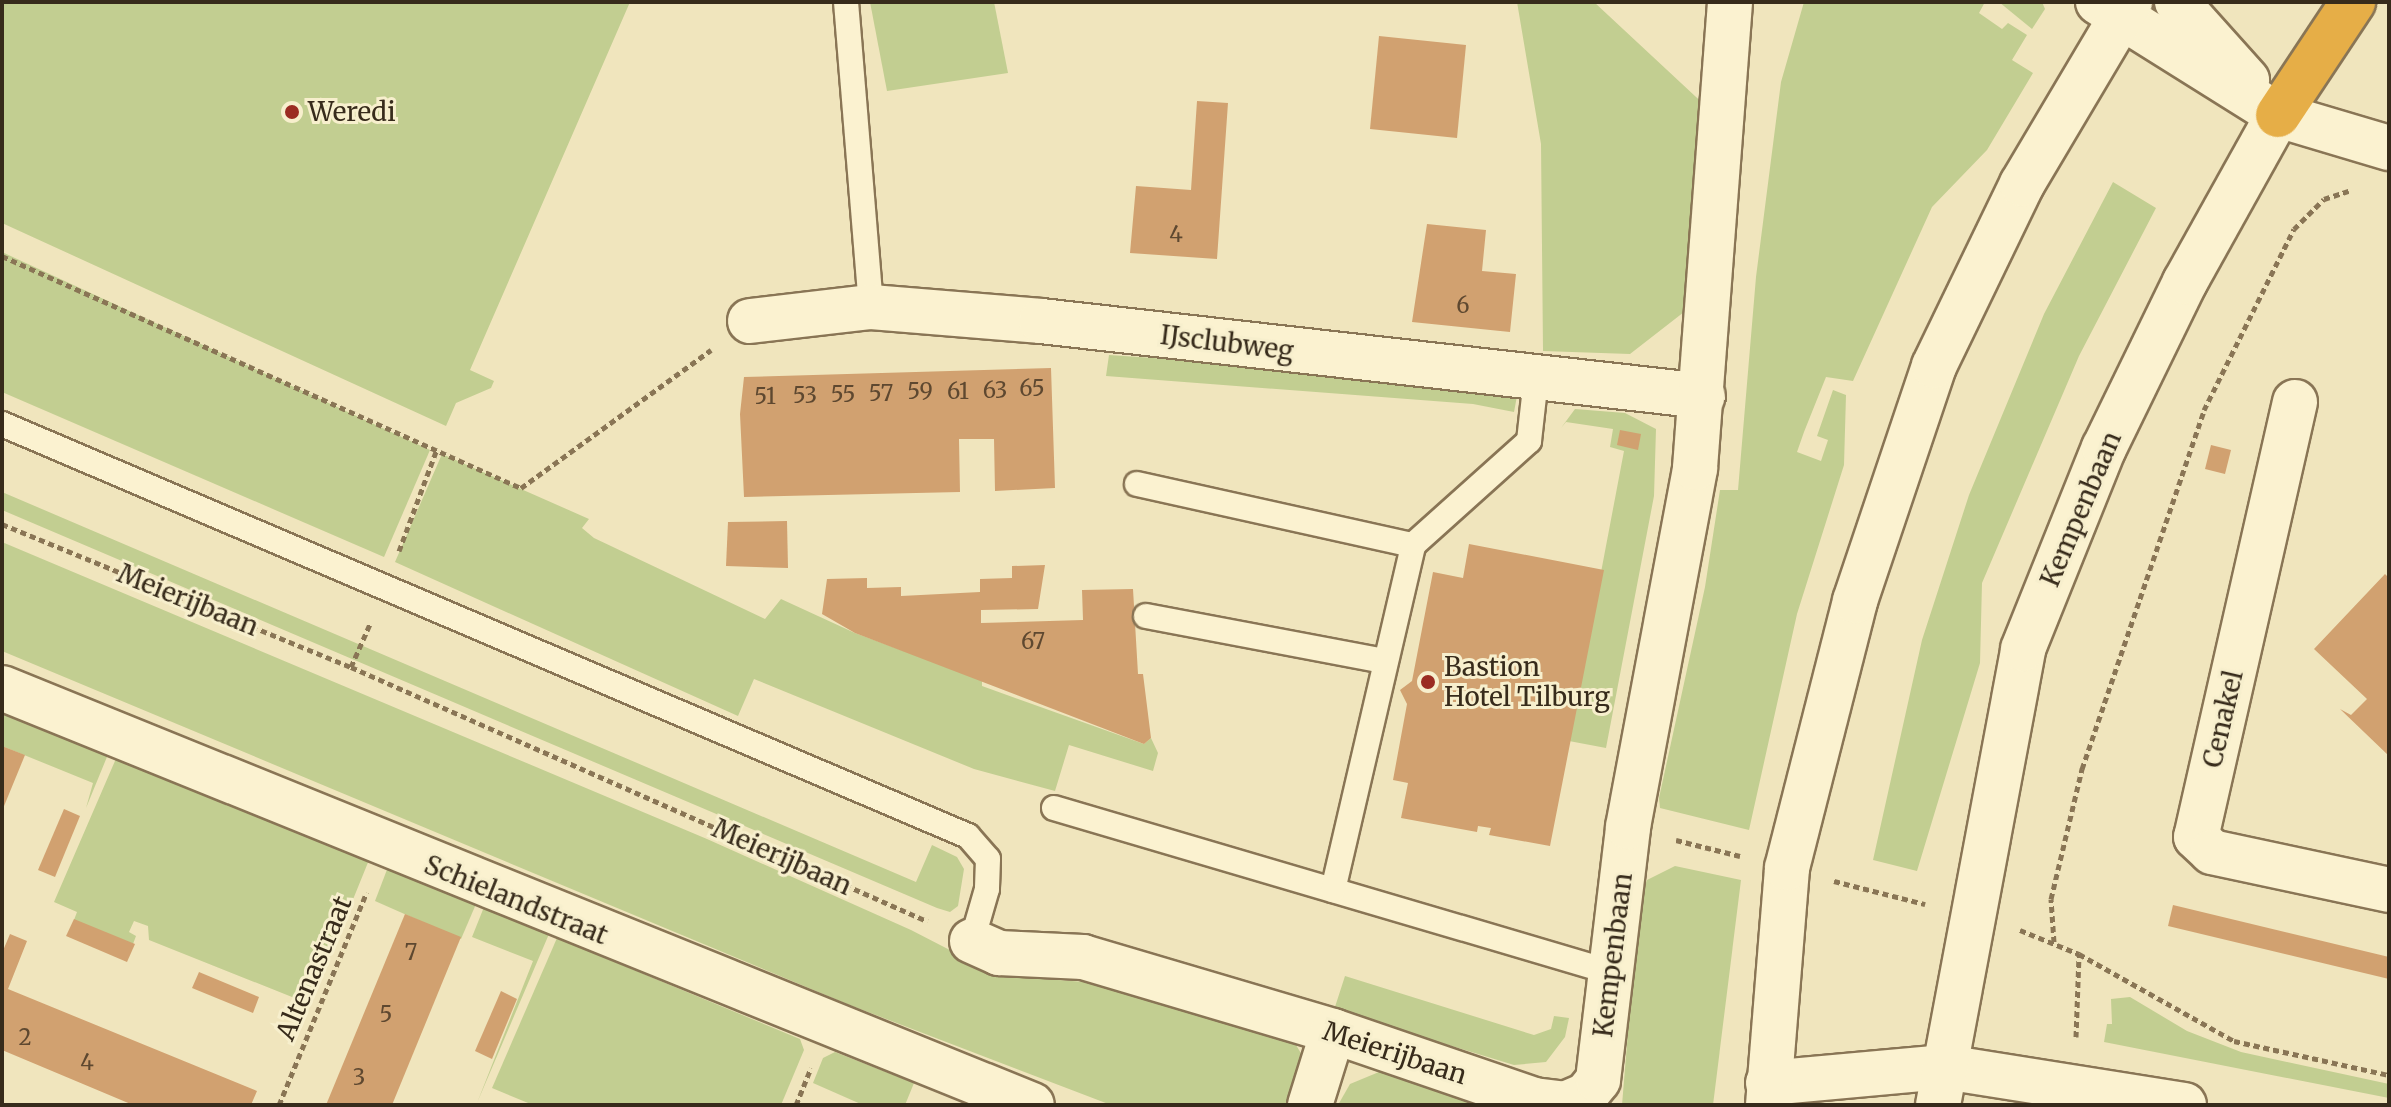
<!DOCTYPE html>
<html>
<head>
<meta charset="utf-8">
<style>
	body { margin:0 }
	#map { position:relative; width:2391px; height:1107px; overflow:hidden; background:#f0e5bd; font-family:Merriweather,serif }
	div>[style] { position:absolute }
	.green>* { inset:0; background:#c2ce91 }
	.building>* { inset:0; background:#d1a170 }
	.path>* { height:5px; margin-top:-2.5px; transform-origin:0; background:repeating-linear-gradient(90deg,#897555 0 6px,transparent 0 10px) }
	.roads { filter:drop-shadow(2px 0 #897555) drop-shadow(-2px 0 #897555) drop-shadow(0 2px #897555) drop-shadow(0 -2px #897555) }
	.lane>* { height:24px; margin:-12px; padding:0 12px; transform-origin:12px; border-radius:12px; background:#fbf2d0 }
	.street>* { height:44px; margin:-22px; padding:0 22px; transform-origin:22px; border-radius:22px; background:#fbf2d0 }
	.secondary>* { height:44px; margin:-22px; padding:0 22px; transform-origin:22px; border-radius:22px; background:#fbf2d0 }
	.highway>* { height:44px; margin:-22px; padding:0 22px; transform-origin:22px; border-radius:22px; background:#e6ae47 }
	.dots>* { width:22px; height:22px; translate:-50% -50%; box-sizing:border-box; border:4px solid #f7efcd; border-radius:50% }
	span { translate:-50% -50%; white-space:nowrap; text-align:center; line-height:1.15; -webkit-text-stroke:6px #f7efcd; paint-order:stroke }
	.number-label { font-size:22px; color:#5e4830 }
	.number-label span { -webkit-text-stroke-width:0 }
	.poi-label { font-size:26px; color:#372b1b }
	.left { translate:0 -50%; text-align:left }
	.street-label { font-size:26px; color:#372b1b }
	.frame { position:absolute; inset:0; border:4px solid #372b1b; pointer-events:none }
</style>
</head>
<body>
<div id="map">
	<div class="green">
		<i style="clip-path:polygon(2px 2px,630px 2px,470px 370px,494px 381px,491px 388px,456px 403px,446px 426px,2px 223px)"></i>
		<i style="clip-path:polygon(870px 2px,994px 2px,1008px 73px,887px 91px)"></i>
		<i style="clip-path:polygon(1517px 2px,1594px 2px,1710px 110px,1684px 312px,1630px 354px,1543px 351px,1541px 144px)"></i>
		<i style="clip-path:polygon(1804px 2px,1985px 2px,1979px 13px,2002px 29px,2008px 23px,2027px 35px,2012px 60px,2033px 73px,1987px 150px,1932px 207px,1853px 381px,1826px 377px,1804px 432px,1797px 452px,1821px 461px,1828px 440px,1817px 436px,1833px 390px,1846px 395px,1844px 465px,1797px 614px,1749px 830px,1660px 808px,1659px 798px,1705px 587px,1720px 490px,1738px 490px,1756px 277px,1781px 82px)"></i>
		<i style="clip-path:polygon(1999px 2px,2042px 2px,2045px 9px,2032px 29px)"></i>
		<i style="clip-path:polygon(2113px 182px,2156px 208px,2079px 356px,1982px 583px,1980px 663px,1917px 871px,1873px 860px,1922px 640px,1969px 495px,2044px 314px)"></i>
		<i style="clip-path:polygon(2px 252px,430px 450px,384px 557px,2px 392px)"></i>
		<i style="clip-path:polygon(1109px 355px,1241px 364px,1517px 396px,1514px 412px,1473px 404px,1106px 376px)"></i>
		<i style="clip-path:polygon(1575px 409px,1625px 413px,1656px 429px,1654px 496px,1606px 748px,1569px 741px,1624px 451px,1610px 447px,1613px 429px,1566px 422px,1561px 428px)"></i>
		<i style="clip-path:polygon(442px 454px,589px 519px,582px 528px,594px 538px,765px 619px,781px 599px,855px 633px,982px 680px,982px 686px,1144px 744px,1151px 738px,1158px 753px,1153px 771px,1069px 745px,1055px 791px,974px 769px,754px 679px,738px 716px,395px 562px)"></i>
		<i style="clip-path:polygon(2px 492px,916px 882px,932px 845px,957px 857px,964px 869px,958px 906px,950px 912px,937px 908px,2px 510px)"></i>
		<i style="clip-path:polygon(2px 542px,707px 839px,911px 930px,975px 963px,1017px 977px,1099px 983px,1296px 1045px,1302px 1055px,1286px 1105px,1111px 1105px,847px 1004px,2px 651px)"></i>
		<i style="clip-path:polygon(2px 706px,109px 752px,86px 808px,93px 783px,2px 746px)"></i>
		<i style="clip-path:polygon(118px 754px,369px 860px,313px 998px,300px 992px,297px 999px,149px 940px,148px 926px,134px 921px,129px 932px,136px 936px,133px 944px,74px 920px,77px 912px,54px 902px)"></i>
		<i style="clip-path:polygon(1675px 866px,1741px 880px,1713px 1105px,1622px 1105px,1639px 899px,1647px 880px)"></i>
		<i style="clip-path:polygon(388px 867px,476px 904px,461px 939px,375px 901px)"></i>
		<i style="clip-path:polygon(484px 907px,549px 934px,477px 1103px,533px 961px,472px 937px)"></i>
		<i style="clip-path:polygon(557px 938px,800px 1039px,804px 1050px,781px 1105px,533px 1105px,492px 1088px)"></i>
		<i style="clip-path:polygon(1345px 976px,1534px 1035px,1551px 1029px,1554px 1016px,1569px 1018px,1565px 1037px,1546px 1062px,1514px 1065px,1334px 1010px)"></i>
		<i style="clip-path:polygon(2130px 997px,2187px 1031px,2241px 1052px,2389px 1084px,2389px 1098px,2104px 1042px,2107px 1024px,2112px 1024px,2111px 999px)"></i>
		<i style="clip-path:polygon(835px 1052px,914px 1083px,905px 1105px,863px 1105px,813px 1083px,823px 1058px)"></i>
		<i style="clip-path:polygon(1379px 1072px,1391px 1074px,1490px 1105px,1338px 1105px,1350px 1084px)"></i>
	</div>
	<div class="building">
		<i style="clip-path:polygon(1379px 36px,1466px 45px,1457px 138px,1370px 129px)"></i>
		<i style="clip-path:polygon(1197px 101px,1228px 103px,1217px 259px,1130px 253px,1136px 186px,1191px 190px)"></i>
		<i style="clip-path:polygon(1427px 224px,1486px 230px,1482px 271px,1516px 274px,1510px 332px,1412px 322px)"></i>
		<i style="clip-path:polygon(1051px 368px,1055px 488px,995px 491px,994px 439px,959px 439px,960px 492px,744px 497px,740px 414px,744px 377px)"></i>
		<i style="clip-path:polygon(1620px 430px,1641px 434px,1638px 450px,1617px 445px)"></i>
		<i style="clip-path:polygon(2211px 445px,2231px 450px,2225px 474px,2205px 469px)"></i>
		<i style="clip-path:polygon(787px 521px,788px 568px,726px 566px,728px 522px)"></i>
		<i style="clip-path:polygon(1469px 544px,1604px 570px,1550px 846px,1489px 835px,1491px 828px,1478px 826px,1477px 832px,1401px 818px,1408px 783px,1393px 780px,1407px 704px,1400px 690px,1412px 681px,1433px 572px,1463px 578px)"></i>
		<i style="clip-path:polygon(1045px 565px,1038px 609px,981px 610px,981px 623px,1083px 620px,1082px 590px,1133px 589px,1138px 674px,1143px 674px,1151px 738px,1144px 744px,855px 633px,822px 614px,827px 579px,867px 578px,867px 588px,901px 587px,901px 596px,980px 592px,980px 579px,1012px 578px,1012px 566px)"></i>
		<i style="clip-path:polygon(2385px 574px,2389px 578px,2389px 756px,2340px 709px,2351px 715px,2367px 699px,2314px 649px)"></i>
		<i style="clip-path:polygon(2px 746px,25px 755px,2px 811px)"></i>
		<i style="clip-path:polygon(64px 809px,80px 816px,55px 877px,38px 870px)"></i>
		<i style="clip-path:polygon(2173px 905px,2389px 957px,2389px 979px,2168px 926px)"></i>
		<i style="clip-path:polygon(405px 914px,461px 937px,392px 1105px,326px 1105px)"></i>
		<i style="clip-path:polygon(74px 919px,135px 944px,127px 962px,66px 936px)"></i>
		<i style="clip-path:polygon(10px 934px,27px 941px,8px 989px,257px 1091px,251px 1105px,133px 1105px,2px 1050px,2px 953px)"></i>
		<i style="clip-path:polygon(199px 972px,259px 997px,253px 1013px,192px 988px)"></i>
		<i style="clip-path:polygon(501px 991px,517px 999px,492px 1059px,475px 1051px)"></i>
	</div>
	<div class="path">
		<i style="left:2px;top:256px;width:568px;rotate:24.09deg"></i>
		<i style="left:521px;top:488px;width:235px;rotate:-36deg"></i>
		<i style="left:2px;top:524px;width:377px;rotate:22.3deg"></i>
		<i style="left:351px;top:667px;width:630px;rotate:23.8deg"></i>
		<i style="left:399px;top:551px;width:109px;rotate:-69.6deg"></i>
		<i style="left:351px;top:667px;width:47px;rotate:-66.2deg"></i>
		<i style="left:1676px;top:840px;width:66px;rotate:14deg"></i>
		<i style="left:1834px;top:881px;width:94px;rotate:14.2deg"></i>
		<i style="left:2020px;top:930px;width:64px;rotate:22.1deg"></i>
		<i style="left:2079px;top:954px;width:178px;rotate:29.3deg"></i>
		<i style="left:2234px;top:1041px;width:159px;rotate:12.4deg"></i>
		<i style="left:2054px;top:942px;width:43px;rotate:-94deg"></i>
		<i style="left:2051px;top:899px;width:134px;rotate:-76.6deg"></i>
		<i style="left:2082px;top:769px;width:379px;rotate:-71.2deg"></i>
		<i style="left:2204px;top:410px;width:202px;rotate:-63.6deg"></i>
		<i style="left:2294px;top:229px;width:42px;rotate:-45deg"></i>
		<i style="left:2324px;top:199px;width:26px;rotate:-18deg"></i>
		<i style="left:2076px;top:1037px;width:83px;rotate:-87.9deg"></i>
		<i style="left:279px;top:1105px;width:230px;rotate:-67.6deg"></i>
		<i style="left:796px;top:1105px;width:40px;rotate:-68deg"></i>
	</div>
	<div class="roads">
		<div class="lane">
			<i style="left:846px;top:2px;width:306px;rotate:85.3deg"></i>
			<i style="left:2px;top:424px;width:1050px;rotate:23.1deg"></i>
			<i style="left:968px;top:836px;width:30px;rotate:49deg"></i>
			<i style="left:988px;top:859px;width:30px;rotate:92deg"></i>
			<i style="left:987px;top:889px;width:54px;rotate:106.1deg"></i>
			<i style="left:1137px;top:484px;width:283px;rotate:12.5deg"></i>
			<i style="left:1146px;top:616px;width:243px;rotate:10.7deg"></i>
			<i style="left:1054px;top:808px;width:581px;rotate:16.41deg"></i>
			<i style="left:1333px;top:890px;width:354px;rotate:-76.9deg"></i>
			<i style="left:1413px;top:545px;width:156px;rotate:-41.9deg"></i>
			<i style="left:1529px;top:441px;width:62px;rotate:-83.6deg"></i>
		</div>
		<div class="street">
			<i style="left:2278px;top:115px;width:116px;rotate:16.6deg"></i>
			<i style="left:750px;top:321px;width:122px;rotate:-6.6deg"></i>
			<i style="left:871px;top:307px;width:171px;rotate:4.7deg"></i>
			<i style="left:1041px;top:321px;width:666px;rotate:6.46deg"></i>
			<i style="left:2295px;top:402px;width:446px;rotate:102.8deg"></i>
			<i style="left:2196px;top:837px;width:22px;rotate:43deg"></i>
			<i style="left:2212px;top:852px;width:181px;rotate:12.1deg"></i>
			<i style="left:2px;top:688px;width:1111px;rotate:22.04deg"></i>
			<i style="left:972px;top:941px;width:30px;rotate:24deg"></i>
			<i style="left:999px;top:953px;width:84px;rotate:2.7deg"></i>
			<i style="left:1083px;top:957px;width:261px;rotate:16.5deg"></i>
			<i style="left:1333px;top:1031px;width:213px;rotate:18.9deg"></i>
			<i style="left:1534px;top:1100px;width:31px;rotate:7deg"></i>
			<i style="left:1565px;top:1104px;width:23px;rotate:-23deg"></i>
			<i style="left:1586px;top:1095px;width:19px;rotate:-51deg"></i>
			<i style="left:1598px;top:1080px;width:255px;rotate:-83.2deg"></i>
			<i style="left:1628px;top:827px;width:365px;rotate:-79.4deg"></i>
			<i style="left:1695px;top:468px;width:467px;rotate:-85.7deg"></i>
			<i style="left:1310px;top:1105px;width:77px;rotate:-72.7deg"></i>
		</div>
		<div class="secondary">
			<i style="left:2098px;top:2px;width:213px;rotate:32.1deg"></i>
			<i style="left:2177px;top:2px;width:105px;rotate:48.1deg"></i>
			<i style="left:1768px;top:1083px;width:178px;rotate:-5.2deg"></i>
			<i style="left:1945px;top:1067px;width:242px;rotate:9deg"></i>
			<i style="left:1768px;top:1105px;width:238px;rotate:-85.4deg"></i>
			<i style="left:1787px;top:868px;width:276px;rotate:-75.7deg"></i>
			<i style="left:1855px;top:601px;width:248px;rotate:-71.4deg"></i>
			<i style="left:1934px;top:366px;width:202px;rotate:-64.2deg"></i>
			<i style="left:2022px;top:184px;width:212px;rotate:-59.3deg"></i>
			<i style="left:1938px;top:1105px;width:464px;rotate:-79.4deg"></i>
			<i style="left:2023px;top:649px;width:217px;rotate:-68.1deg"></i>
			<i style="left:2104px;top:448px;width:185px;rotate:-64deg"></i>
			<i style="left:2185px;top:282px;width:191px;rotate:-60.9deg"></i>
		</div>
		<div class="highway">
			<i style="left:2278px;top:115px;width:136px;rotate:-56.4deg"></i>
		</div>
	</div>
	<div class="dots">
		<i style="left:292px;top:112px;background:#9b2c22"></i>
		<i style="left:1428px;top:682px;background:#9b2c22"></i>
	</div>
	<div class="number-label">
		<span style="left:1176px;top:235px">4</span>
		<span style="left:1463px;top:306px">6</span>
		<span style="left:1032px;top:389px">65</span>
		<span style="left:995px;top:391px">63</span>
		<span style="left:920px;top:392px">59</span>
		<span style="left:958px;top:392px">61</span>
		<span style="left:881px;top:394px">57</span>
		<span style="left:843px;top:395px">55</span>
		<span style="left:805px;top:396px">53</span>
		<span style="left:765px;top:397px">51</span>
		<span style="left:1033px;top:642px">67</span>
		<span style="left:411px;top:953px">7</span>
		<span style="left:386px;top:1015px">5</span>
		<span style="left:25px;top:1038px">2</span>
		<span style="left:87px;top:1063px">4</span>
		<span style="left:359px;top:1078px">3</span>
	</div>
	<div class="poi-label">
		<span class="left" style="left:308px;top:112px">Weredi</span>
		<span class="left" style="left:1444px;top:682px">Bastion<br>Hotel Tilburg</span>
	</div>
	<div class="street-label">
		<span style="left:1227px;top:343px;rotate:7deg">IJsclubweg</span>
		<span style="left:2081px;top:509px;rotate:-67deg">Kempenbaan</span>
		<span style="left:188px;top:600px;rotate:22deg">Meierijbaan</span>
		<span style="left:2223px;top:719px;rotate:-77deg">Cenakel</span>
		<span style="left:782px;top:857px;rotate:24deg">Meierijbaan</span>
		<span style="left:516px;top:900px;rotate:22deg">Schielandstraat</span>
		<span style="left:1613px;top:955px;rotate:-83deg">Kempenbaan</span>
		<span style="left:314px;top:968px;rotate:-67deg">Altenastraat</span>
		<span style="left:1395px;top:1053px;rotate:18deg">Meierijbaan</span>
	</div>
	<div class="frame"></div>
</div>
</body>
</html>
